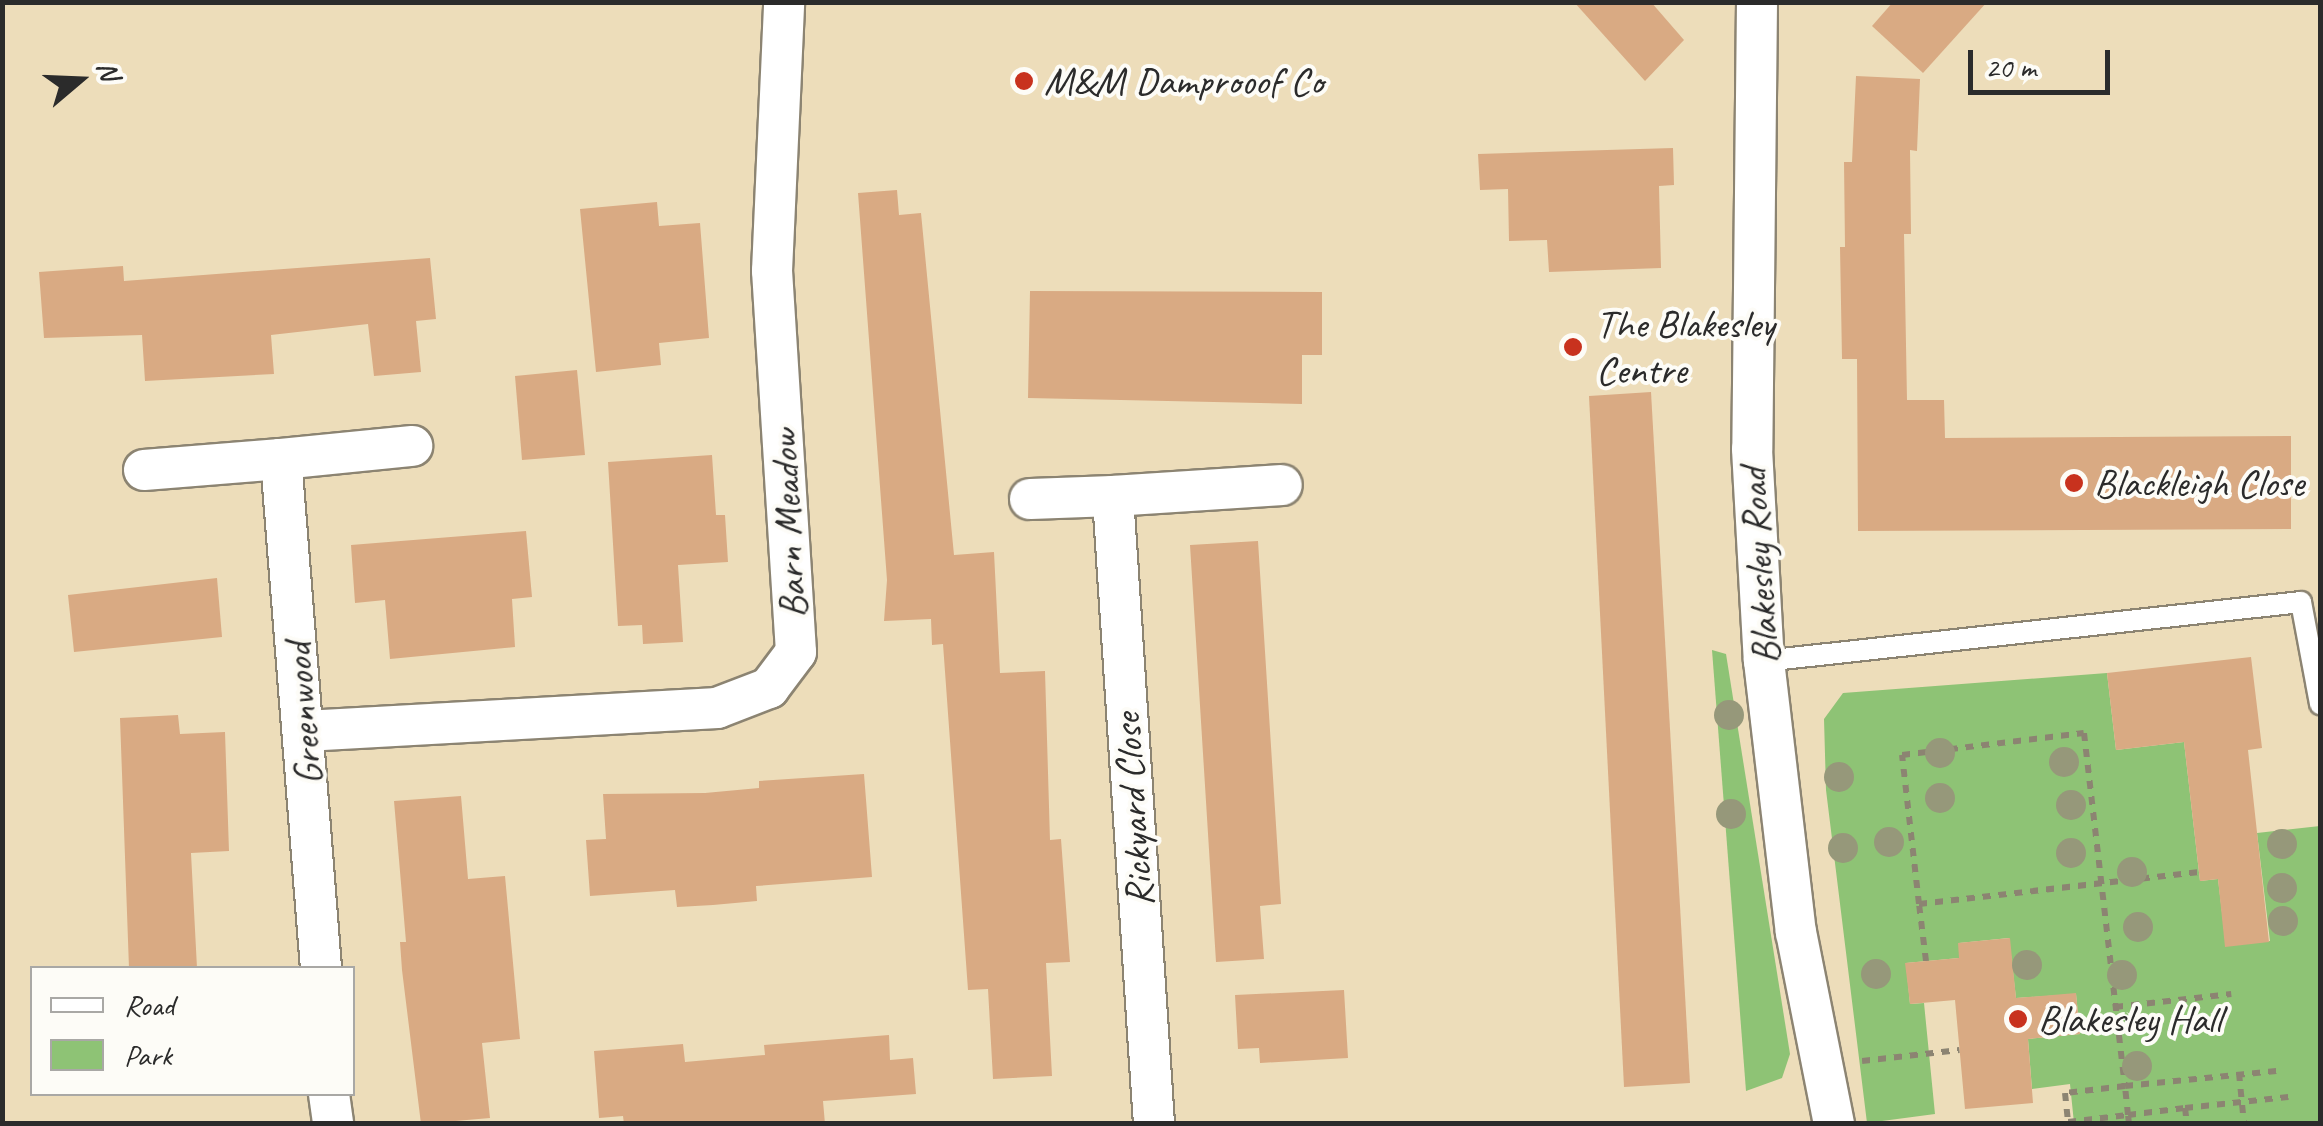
<!DOCTYPE html>
<html>
<head>
<meta charset="utf-8">
<style>
	body { margin:0 }
	#map { position:relative; width:2323px; height:1126px; overflow:hidden; background:#edddba; font-family:Caveat,sans-serif }
	div>[style] { position:absolute }
	.green>* { inset:0; background:#8ec375 }
	.building>* { inset:0; background:#d9aa83 }
	.path>* { height:6px; margin-top:-3px; transform-origin:0; background:repeating-linear-gradient(90deg,#8c8472 0 8px,transparent 0 16px) }
	.roads { filter:drop-shadow(2px 0 #8c8472) drop-shadow(-2px 0 #8c8472) drop-shadow(0 2px #8c8472) drop-shadow(0 -2px #8c8472) }
	.service>* { height:20px; margin:-10px; padding:0 10px; transform-origin:10px; border-radius:10px; background:#fff }
	.minor>* { height:40px; margin:-20px; padding:0 20px; transform-origin:20px; border-radius:20px; background:#fff }
	.trees>* { width:30px; height:30px; margin:-15px; border-radius:50%; background:#96987a }
	.dots>* { width:28px; height:28px; translate:-50% -50%; box-sizing:border-box; border:5px solid #fdfcf7; border-radius:50% }
	span { translate:-50% -50%; white-space:nowrap; text-align:center; line-height:1.15; -webkit-text-stroke:8px #fdfcf7; paint-order:stroke }
	.poi-label { font-size:40px; color:#2b2b2b }
	.left { translate:0 -50%; text-align:left }
	.street-label { font-size:40px; color:#2b2b2b }
	.frame { position:absolute; inset:0; border:5px solid #2b2b2b; pointer-events:none }
	.legend { position:absolute; left:30px; top:966px; width:325px; height:130px; box-sizing:border-box; background:#fdfcf7; border:2px solid #a9a8a5; margin:0; padding:12px 18px; list-style:none; font-size:30px; color:#2b2b2b }
	.legend li { display:flex; align-items:center; gap:20px; height:50px }
	.legend b { width:50px; border:2px solid #a9a8a5 }
	.north { position:absolute; left:30px; top:30px; width:100px; height:100px; -webkit-text-stroke:8px #fdfcf7; paint-order:stroke; rotate:71deg; font-size:28px; font-weight:700; line-height:40px; text-align:center; color:#2b2b2b }
	.north::after { content:''; display:block; margin:auto; width:35px; height:45px; background:#2b2b2b; clip-path:polygon(50% 0,100% 100%,50% 72%,0 100%) }
	.scale { position:absolute; left:1968px; top:50px; width:142px; height:45px; box-sizing:border-box; border:5px solid #2b2b2b; border-top:0; padding-left:12px; font-size:30px; line-height:35px; white-space:nowrap; color:#2b2b2b; -webkit-text-stroke:8px #fdfcf7; paint-order:stroke }
</style>
</head>
<body>
<div id="map">
	<div class="green">
		<i style="clip-path:polygon(1712px 650px,1726px 654px,1790px 1054px,1782px 1078px,1746px 1091px)"></i>
		<i style="clip-path:polygon(2107px 673px,2116px 750px,2184px 742px,2200px 881px,2218px 879px,2226px 946px,2270px 941px,2257px 833px,2320px 826px,2320px 1123px,2074px 1123px,2070px 1084px,2032px 1089px,2028px 1039px,2080px 1034px,2076px 994px,2016px 998px,2009px 938px,1959px 943px,1959px 958px,1906px 963px,1910px 1004px,1924px 1003px,1935px 1114px,1867px 1123px,1826px 790px,1824px 719px,1843px 693px)"></i>
	</div>
	<div class="building">
		<i style="clip-path:polygon(1574px 2px,1651px 2px,1684px 40px,1645px 81px)"></i>
		<i style="clip-path:polygon(1893px 2px,1987px 2px,1923px 73px,1872px 26px)"></i>
		<i style="clip-path:polygon(1856px 76px,1920px 79px,1917px 151px,1910px 150px,1911px 234px,1904px 234px,1907px 400px,1944px 400px,1945px 438px,2291px 436px,2291px 529px,1858px 531px,1857px 359px,1842px 359px,1840px 247px,1845px 247px,1844px 162px,1852px 162px)"></i>
		<i style="clip-path:polygon(1673px 148px,1674px 185px,1659px 186px,1661px 268px,1549px 272px,1547px 240px,1509px 241px,1508px 189px,1480px 190px,1478px 154px)"></i>
		<i style="clip-path:polygon(897px 190px,899px 215px,921px 213px,954px 555px,994px 552px,1000px 673px,1045px 671px,1050px 840px,1061px 839px,1070px 962px,1046px 963px,1052px 1076px,993px 1079px,988px 989px,968px 990px,943px 644px,932px 645px,931px 619px,884px 621px,887px 580px,858px 193px)"></i>
		<i style="clip-path:polygon(657px 202px,659px 226px,700px 223px,709px 338px,659px 343px,661px 365px,596px 372px,580px 209px)"></i>
		<i style="clip-path:polygon(430px 258px,436px 319px,416px 321px,421px 372px,374px 376px,368px 324px,271px 335px,274px 374px,145px 381px,142px 335px,44px 338px,39px 272px,123px 266px,124px 281px)"></i>
		<i style="clip-path:polygon(1030px 291px,1322px 292px,1322px 355px,1302px 355px,1302px 404px,1028px 398px)"></i>
		<i style="clip-path:polygon(577px 370px,585px 455px,522px 460px,515px 376px)"></i>
		<i style="clip-path:polygon(1651px 392px,1690px 1083px,1624px 1087px,1589px 396px)"></i>
		<i style="clip-path:polygon(712px 455px,716px 515px,725px 515px,728px 562px,678px 565px,683px 642px,643px 644px,642px 625px,618px 626px,608px 462px)"></i>
		<i style="clip-path:polygon(526px 531px,532px 597px,512px 599px,515px 647px,390px 659px,385px 600px,355px 603px,351px 545px)"></i>
		<i style="clip-path:polygon(1258px 541px,1281px 904px,1260px 906px,1264px 959px,1216px 962px,1190px 545px)"></i>
		<i style="clip-path:polygon(217px 578px,222px 637px,74px 652px,68px 595px)"></i>
		<i style="clip-path:polygon(2251px 657px,2262px 748px,2248px 750px,2269px 942px,2225px 947px,2218px 879px,2200px 881px,2184px 742px,2116px 750px,2107px 673px)"></i>
		<i style="clip-path:polygon(178px 715px,180px 734px,225px 732px,229px 851px,191px 853px,197px 968px,129px 968px,120px 718px)"></i>
		<i style="clip-path:polygon(864px 774px,872px 877px,756px 886px,757px 901px,713px 905px,677px 907px,675px 890px,590px 896px,586px 840px,606px 839px,603px 794px,705px 793px,759px 788px,759px 781px)"></i>
		<i style="clip-path:polygon(461px 796px,468px 879px,505px 876px,520px 1039px,482px 1043px,490px 1118px,421px 1124px,402px 970px,400px 942px,406px 942px,394px 801px)"></i>
		<i style="clip-path:polygon(2010px 938px,2016px 998px,2076px 993px,2080px 1034px,2028px 1039px,2033px 1103px,1965px 1109px,1955px 1000px,1910px 1004px,1905px 963px,1959px 958px,1958px 943px)"></i>
		<i style="clip-path:polygon(1344px 990px,1348px 1058px,1260px 1063px,1259px 1048px,1238px 1049px,1235px 995px)"></i>
		<i style="clip-path:polygon(889px 1035px,890px 1060px,913px 1058px,916px 1094px,823px 1101px,825px 1124px,624px 1124px,623px 1116px,599px 1118px,594px 1051px,683px 1044px,685px 1062px,765px 1055px,764px 1045px)"></i>
	</div>
	<div class="path">
		<i style="left:1919px;top:904px;width:150px;rotate:-96.5deg"></i>
		<i style="left:1902px;top:755px;width:183px;rotate:-6.9deg"></i>
		<i style="left:2084px;top:733px;width:355px;rotate:83.4deg"></i>
		<i style="left:2125px;top:1086px;width:152px;rotate:-5.7deg"></i>
		<i style="left:1926px;top:961px;width:57px;rotate:-97deg"></i>
		<i style="left:1919px;top:904px;width:282px;rotate:-6.5deg"></i>
		<i style="left:2115px;top:1007px;width:117px;rotate:-6.4deg"></i>
		<i style="left:1862px;top:1061px;width:98px;rotate:-6.5deg"></i>
		<i style="left:2239px;top:1073px;width:51px;rotate:84.4deg"></i>
		<i style="left:2185px;top:1108px;width:16px;rotate:83deg"></i>
		<i style="left:2129px;top:1124px;width:9px;rotate:-96deg"></i>
		<i style="left:2128px;top:1115px;width:29px;rotate:-96deg"></i>
		<i style="left:2125px;top:1086px;width:60px;rotate:173.3deg"></i>
		<i style="left:2065px;top:1093px;width:29px;rotate:84deg"></i>
		<i style="left:2068px;top:1122px;width:60px;rotate:-6.7deg"></i>
		<i style="left:2128px;top:1115px;width:57px;rotate:-7deg"></i>
		<i style="left:2185px;top:1108px;width:104px;rotate:-6.1deg"></i>
	</div>
	<div class="roads">
		<div class="service">
			<i style="left:1764px;top:661px;width:540px;rotate:-6.27deg"></i>
			<i style="left:2301px;top:602px;width:104px;rotate:79.4deg"></i>
		</div>
		<div class="minor">
			<i style="left:1757px;top:2px;width:447px;rotate:90.6deg"></i>
			<i style="left:1752px;top:449px;width:212px;rotate:86.8deg"></i>
			<i style="left:1764px;top:661px;width:273px;rotate:83.3deg"></i>
			<i style="left:1796px;top:932px;width:196px;rotate:78.8deg"></i>
			<i style="left:281px;top:459px;width:132px;rotate:-5.7deg"></i>
			<i style="left:144px;top:470px;width:137px;rotate:-4.6deg"></i>
			<i style="left:281px;top:459px;width:511px;rotate:85.51deg"></i>
			<i style="left:1030px;top:499px;width:83px;rotate:-2.1deg"></i>
			<i style="left:305px;top:731px;width:413px;rotate:-3.2deg"></i>
			<i style="left:717px;top:708px;width:56px;rotate:-21deg"></i>
			<i style="left:769px;top:688px;width:45px;rotate:-53.1deg"></i>
			<i style="left:796px;top:652px;width:382px;rotate:-93.6deg"></i>
			<i style="left:772px;top:271px;width:269px;rotate:-87.4deg"></i>
			<i style="left:329px;top:1094px;width:30px;rotate:82deg"></i>
			<i style="left:1154px;top:1124px;width:629px;rotate:-93.74deg"></i>
			<i style="left:1113px;top:496px;width:169px;rotate:-3.7deg"></i>
		</div>
	</div>
	<div class="trees">
		<i style="left:1729px;top:715px"></i>
		<i style="left:1940px;top:753px"></i>
		<i style="left:2064px;top:762px"></i>
		<i style="left:1839px;top:777px"></i>
		<i style="left:1940px;top:798px"></i>
		<i style="left:2071px;top:805px"></i>
		<i style="left:1731px;top:814px"></i>
		<i style="left:1889px;top:842px"></i>
		<i style="left:2282px;top:844px"></i>
		<i style="left:1843px;top:848px"></i>
		<i style="left:2071px;top:853px"></i>
		<i style="left:2132px;top:872px"></i>
		<i style="left:2282px;top:888px"></i>
		<i style="left:2283px;top:921px"></i>
		<i style="left:2138px;top:927px"></i>
		<i style="left:2027px;top:965px"></i>
		<i style="left:1876px;top:974px"></i>
		<i style="left:2122px;top:975px"></i>
		<i style="left:2137px;top:1066px"></i>
	</div>
	<div class="dots">
		<i style="left:1024px;top:81px;background:#c8321e"></i>
		<i style="left:1573px;top:347px;background:#c8321e"></i>
		<i style="left:2074px;top:483px;background:#c8321e"></i>
		<i style="left:2018px;top:1019px;background:#c8321e"></i>
	</div>
	<div class="poi-label">
		<span class="left" style="left:1044px;top:81px">M&amp;M Damprooof Co</span>
		<span class="left" style="left:1596px;top:347px">The Blakesley<br>Centre</span>
		<span class="left" style="left:2094px;top:483px">Blackleigh Close</span>
		<span class="left" style="left:2038px;top:1019px">Blakesley Hall</span>
	</div>
	<div class="street-label">
		<span style="left:788px;top:524px;rotate:-93deg">Barn Meadow</span>
		<span style="left:1759px;top:566px;rotate:-94deg">Blakesley Road</span>
		<span style="left:303px;top:714px;rotate:-95deg">Greenwood</span>
		<span style="left:1133px;top:810px;rotate:-94deg">Rickyard Close</span>
	</div>
	<div class="frame"></div>
	<ul class="legend">
	<li><b style="height:12px;background:#fff"></b>Road</li>
	<li><b style="height:28px;background:#8ec375"></b>Park</li>
	</ul>
	<div class="north">N</div>
	<div class="scale">20 m</div>
</div>
</body>
</html>
